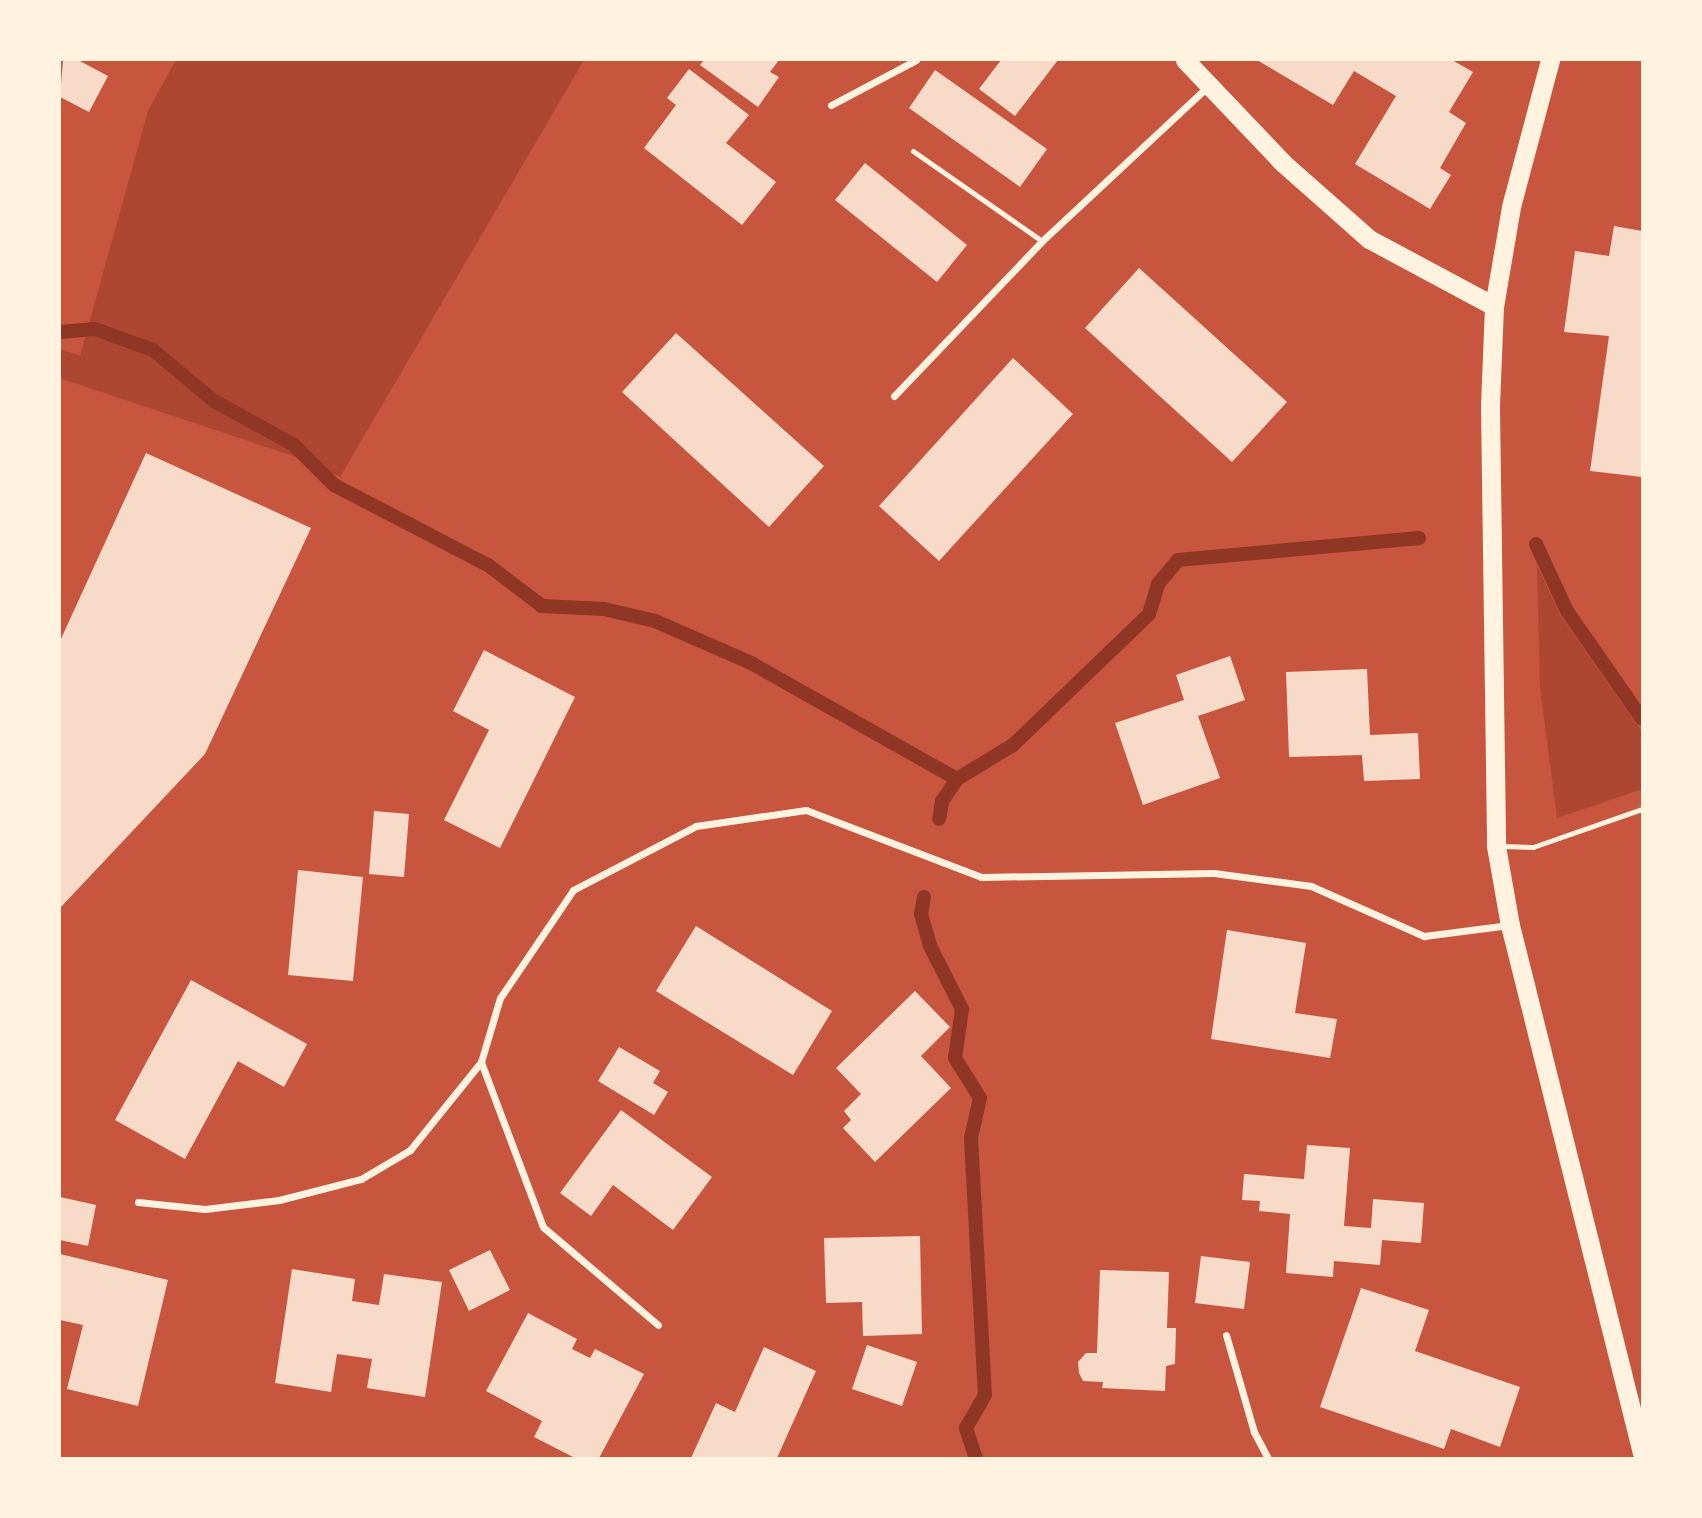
<!DOCTYPE html>
<html>
<head>
<meta charset="utf-8">
<style>
	body { margin:0 }
	#map { position:relative; width:1702px; height:1518px; overflow:hidden; background:#c8553d; font-family:Karla,sans-serif }
	div>[style] { position:absolute }
	.green>* { inset:0; background:#ae4732 }
	.stream>* { height:14px; margin:-7px; padding:0 7px; transform-origin:7px; border-radius:7px; background:#8f3625 }
	.building>* { inset:0; background:#f7dbc8 }
	.service>* { height:5px; margin:-2.5px; padding:0 2.5px; transform-origin:2.5px; border-radius:2.5px; background:#fff3e0 }
	.minor>* { height:7px; margin:-3.5px; padding:0 3.5px; transform-origin:3.5px; border-radius:3.5px; background:#fff3e0 }
	.trunk>* { height:19px; margin:-9.5px; padding:0 9.5px; transform-origin:9.5px; border-radius:9.5px; background:#fff3e0 }
	span { translate:-50% -50%; white-space:nowrap; text-align:center; line-height:1.15; -webkit-text-stroke:5px #fff3e0; paint-order:stroke }
	.frame { position:absolute; inset:0; border:61px solid #fff3e0; pointer-events:none }
</style>
</head>
<body>
<div id="map">
	<div class="green">
		<i style="clip-path:polygon(176px 60px,584px 60px,340px 477px,299px 458px,60px 378px,60px 349px,80px 356px,148px 111px)"></i>
		<i style="clip-path:polygon(1537px 566px,1561px 616px,1642px 732px,1642px 789px,1557px 818px,1540px 687px)"></i>
	</div>
	<div class="stream">
		<i style="left:60px;top:332px;width:35px;rotate:-5deg"></i>
		<i style="left:95px;top:329px;width:62px;rotate:19.9deg"></i>
		<i style="left:153px;top:350px;width:80px;rotate:39.9deg"></i>
		<i style="left:214px;top:401px;width:91px;rotate:28.8deg"></i>
		<i style="left:294px;top:445px;width:57px;rotate:45deg"></i>
		<i style="left:334px;top:485px;width:174px;rotate:27.5deg"></i>
		<i style="left:488px;top:565px;width:68px;rotate:37.2deg"></i>
		<i style="left:542px;top:606px;width:62px;rotate:2.8deg"></i>
		<i style="left:604px;top:609px;width:52px;rotate:13.2deg"></i>
		<i style="left:655px;top:621px;width:105px;rotate:23.6deg"></i>
		<i style="left:751px;top:663px;width:236px;rotate:29.4deg"></i>
		<i style="left:957px;top:779px;width:27px;rotate:124deg"></i>
		<i style="left:942px;top:801px;width:18px;rotate:99deg"></i>
		<i style="left:1536px;top:544px;width:74px;rotate:65.2deg"></i>
		<i style="left:1567px;top:611px;width:131px;rotate:55.2deg"></i>
		<i style="left:957px;top:779px;width:66px;rotate:-31.3deg"></i>
		<i style="left:1013px;top:745px;width:189px;rotate:-43.9deg"></i>
		<i style="left:1149px;top:614px;width:31px;rotate:-73deg"></i>
		<i style="left:1158px;top:584px;width:31px;rotate:-50deg"></i>
		<i style="left:1178px;top:560px;width:242px;rotate:-5.2deg"></i>
		<i style="left:924px;top:897px;width:17px;rotate:100deg"></i>
		<i style="left:921px;top:914px;width:33px;rotate:74deg"></i>
		<i style="left:930px;top:946px;width:71px;rotate:63.1deg"></i>
		<i style="left:962px;top:1009px;width:49px;rotate:98.1deg"></i>
		<i style="left:955px;top:1058px;width:47px;rotate:58deg"></i>
		<i style="left:980px;top:1098px;width:41px;rotate:102.7deg"></i>
		<i style="left:971px;top:1138px;width:257px;rotate:86.9deg"></i>
		<i style="left:985px;top:1395px;width:38px;rotate:120deg"></i>
		<i style="left:966px;top:1428px;width:32px;rotate:72deg"></i>
	</div>
	<div class="building">
		<i style="clip-path:polygon(63px 60px,78px 60px,108px 76px,89px 112px,60px 97px)"></i>
		<i style="clip-path:polygon(704px 60px,779px 60px,770px 72px,779px 77px,758px 107px,700px 65px)"></i>
		<i style="clip-path:polygon(1001px 60px,1058px 60px,1015px 116px,979px 89px)"></i>
		<i style="clip-path:polygon(1257px 60px,1452px 60px,1473px 72px,1449px 112px,1466px 123px,1440px 168px,1451px 175px,1430px 209px,1355px 164px,1396px 96px,1354px 71px,1333px 105px)"></i>
		<i style="clip-path:polygon(689px 69px,749px 115px,726px 143px,776px 182px,742px 225px,644px 148px,676px 105px,667px 98px)"></i>
		<i style="clip-path:polygon(935px 70px,1047px 149px,1020px 187px,909px 108px)"></i>
		<i style="clip-path:polygon(865px 163px,967px 245px,937px 282px,835px 200px)"></i>
		<i style="clip-path:polygon(1614px 226px,1642px 231px,1642px 477px,1590px 471px,1609px 336px,1564px 332px,1575px 251px,1609px 256px)"></i>
		<i style="clip-path:polygon(1139px 268px,1287px 402px,1232px 462px,1085px 328px)"></i>
		<i style="clip-path:polygon(676px 333px,824px 466px,769px 527px,622px 392px)"></i>
		<i style="clip-path:polygon(1013px 358px,1073px 414px,939px 561px,879px 506px)"></i>
		<i style="clip-path:polygon(146px 453px,311px 528px,205px 754px,60px 908px,60px 641px)"></i>
		<i style="clip-path:polygon(484px 650px,575px 697px,500px 848px,444px 820px,489px 730px,453px 711px)"></i>
		<i style="clip-path:polygon(1230px 656px,1245px 700px,1198px 716px,1220px 778px,1143px 805px,1115px 723px,1184px 700px,1176px 675px)"></i>
		<i style="clip-path:polygon(1367px 669px,1370px 735px,1418px 733px,1420px 779px,1364px 781px,1362px 755px,1289px 757px,1286px 672px)"></i>
		<i style="clip-path:polygon(374px 811px,409px 814px,404px 877px,369px 874px)"></i>
		<i style="clip-path:polygon(298px 870px,363px 877px,353px 981px,288px 975px)"></i>
		<i style="clip-path:polygon(696px 926px,832px 1011px,793px 1075px,656px 991px)"></i>
		<i style="clip-path:polygon(1227px 930px,1306px 943px,1295px 1013px,1337px 1019px,1330px 1058px,1211px 1039px)"></i>
		<i style="clip-path:polygon(191px 980px,307px 1044px,284px 1087px,238px 1061px,185px 1159px,115px 1120px)"></i>
		<i style="clip-path:polygon(915px 991px,950px 1027px,921px 1056px,951px 1088px,875px 1162px,843px 1128px,851px 1120px,844px 1111px,861px 1094px,836px 1068px)"></i>
		<i style="clip-path:polygon(619px 1047px,660px 1071px,653px 1083px,668px 1092px,654px 1115px,598px 1081px)"></i>
		<i style="clip-path:polygon(621px 1110px,712px 1177px,673px 1230px,613px 1185px,591px 1216px,560px 1193px)"></i>
		<i style="clip-path:polygon(1307px 1145px,1350px 1148px,1344px 1226px,1371px 1228px,1373px 1199px,1424px 1203px,1421px 1243px,1382px 1240px,1380px 1265px,1334px 1261px,1333px 1277px,1286px 1273px,1290px 1214px,1259px 1211px,1260px 1201px,1242px 1200px,1244px 1174px,1304px 1179px)"></i>
		<i style="clip-path:polygon(60px 1197px,96px 1205px,88px 1246px,60px 1240px)"></i>
		<i style="clip-path:polygon(920px 1236px,922px 1334px,863px 1336px,862px 1302px,826px 1303px,824px 1238px)"></i>
		<i style="clip-path:polygon(490px 1250px,510px 1290px,469px 1311px,449px 1270px)"></i>
		<i style="clip-path:polygon(60px 1254px,168px 1280px,138px 1406px,67px 1389px,83px 1325px,60px 1320px)"></i>
		<i style="clip-path:polygon(1201px 1256px,1250px 1262px,1244px 1309px,1195px 1303px)"></i>
		<i style="clip-path:polygon(292px 1269px,355px 1279px,352px 1301px,379px 1305px,384px 1274px,442px 1282px,425px 1397px,367px 1388px,372px 1359px,337px 1354px,331px 1392px,275px 1383px)"></i>
		<i style="clip-path:polygon(1100px 1270px,1169px 1272px,1167px 1328px,1176px 1328px,1175px 1364px,1166px 1366px,1165px 1391px,1102px 1388px,1103px 1382px,1083px 1381px,1079px 1373px,1078px 1362px,1086px 1353px,1097px 1353px)"></i>
		<i style="clip-path:polygon(1361px 1288px,1429px 1310px,1415px 1351px,1520px 1387px,1500px 1447px,1451px 1429px,1444px 1449px,1320px 1407px)"></i>
		<i style="clip-path:polygon(528px 1313px,577px 1339px,572px 1349px,590px 1358px,595px 1349px,644px 1374px,599px 1458px,575px 1458px,534px 1437px,542px 1421px,486px 1391px)"></i>
		<i style="clip-path:polygon(867px 1345px,917px 1362px,902px 1406px,852px 1389px)"></i>
		<i style="clip-path:polygon(764px 1347px,816px 1371px,777px 1458px,691px 1458px,716px 1403px,735px 1412px)"></i>
	</div>
	<div class="service">
		<i style="left:913px;top:151px;width:157px;rotate:34.9deg"></i>
		<i style="left:1502px;top:846px;width:31px;rotate:2deg"></i>
		<i style="left:1533px;top:847px;width:115px;rotate:-19.2deg"></i>
	</div>
	<div class="minor">
		<i style="left:831px;top:105px;width:96px;rotate:-27.9deg"></i>
		<i style="left:894px;top:396px;width:214px;rotate:-46.3deg"></i>
		<i style="left:1042px;top:241px;width:226px;rotate:-43deg"></i>
		<i style="left:481px;top:1062px;width:176px;rotate:69.4deg"></i>
		<i style="left:543px;top:1227px;width:151px;rotate:40.4deg"></i>
		<i style="left:138px;top:1202px;width:67px;rotate:6deg"></i>
		<i style="left:205px;top:1209px;width:75px;rotate:-6.9deg"></i>
		<i style="left:279px;top:1200px;width:85px;rotate:-14.4deg"></i>
		<i style="left:361px;top:1179px;width:57px;rotate:-30.6deg"></i>
		<i style="left:410px;top:1150px;width:113px;rotate:-51.1deg"></i>
		<i style="left:481px;top:1062px;width:67px;rotate:-73.5deg"></i>
		<i style="left:500px;top:998px;width:130px;rotate:-55.9deg"></i>
		<i style="left:573px;top:890px;width:139px;rotate:-27.5deg"></i>
		<i style="left:696px;top:826px;width:111px;rotate:-8.3deg"></i>
		<i style="left:806px;top:810px;width:187px;rotate:20.9deg"></i>
		<i style="left:981px;top:877px;width:233px;rotate:-1deg"></i>
		<i style="left:1214px;top:873px;width:98px;rotate:7.6deg"></i>
		<i style="left:1311px;top:886px;width:124px;rotate:23.9deg"></i>
		<i style="left:1424px;top:936px;width:86px;rotate:-7.4deg"></i>
		<i style="left:1226px;top:1335px;width:101px;rotate:73.9deg"></i>
		<i style="left:1254px;top:1432px;width:30px;rotate:62deg"></i>
	</div>
	<div class="trunk">
		<i style="left:1185px;top:60px;width:142px;rotate:46.4deg"></i>
		<i style="left:1283px;top:163px;width:115px;rotate:41.5deg"></i>
		<i style="left:1369px;top:239px;width:142px;rotate:28.2deg"></i>
		<i style="left:1550px;top:60px;width:152px;rotate:104.9deg"></i>
		<i style="left:1511px;top:207px;width:100px;rotate:99.7deg"></i>
		<i style="left:1494px;top:306px;width:101px;rotate:92.3deg"></i>
		<i style="left:1490px;top:407px;width:439px;rotate:89.2deg"></i>
		<i style="left:1496px;top:846px;width:80px;rotate:80deg"></i>
		<i style="left:1510px;top:925px;width:544px;rotate:75.96deg"></i>
	</div>
	<div class="frame"></div>
</div>
</body>
</html>
